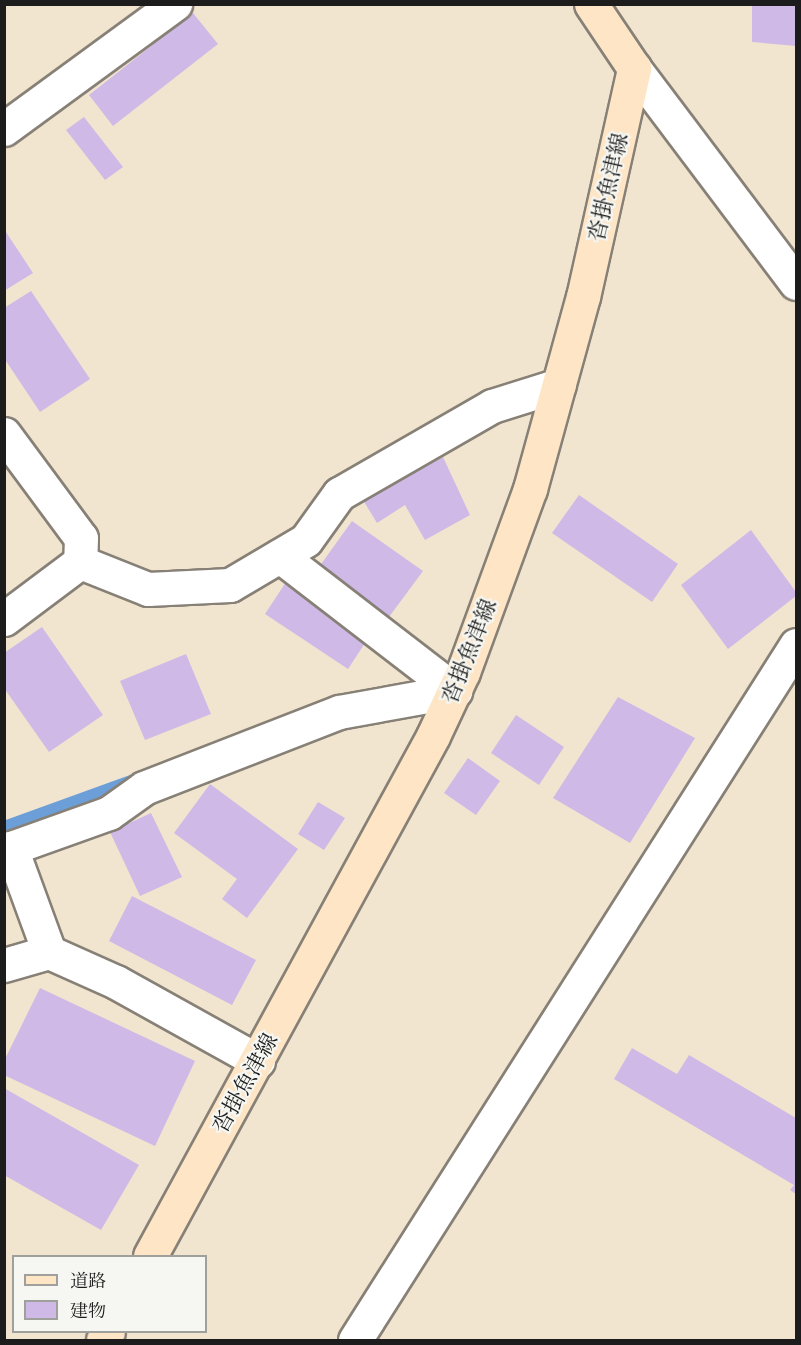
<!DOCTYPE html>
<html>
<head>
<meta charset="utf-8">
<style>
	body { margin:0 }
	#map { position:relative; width:801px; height:1345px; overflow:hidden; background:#f2e5cf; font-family:"Gentium Book Plus","Noto Serif JP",serif }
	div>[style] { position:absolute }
	.stream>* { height:14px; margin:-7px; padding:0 7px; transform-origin:7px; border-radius:7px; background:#6c9ed7 }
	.building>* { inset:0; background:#cfb9e6 }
	.roads { filter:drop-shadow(2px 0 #878076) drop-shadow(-2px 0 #878076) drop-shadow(0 2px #878076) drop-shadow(0 -2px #878076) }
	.minor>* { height:33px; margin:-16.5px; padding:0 16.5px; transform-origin:16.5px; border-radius:16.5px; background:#fff }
	.tertiary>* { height:33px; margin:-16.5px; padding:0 16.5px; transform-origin:16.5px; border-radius:16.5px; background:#fff }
	.secondary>* { height:33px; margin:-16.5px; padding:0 16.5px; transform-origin:16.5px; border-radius:16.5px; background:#fde5c5 }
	span { translate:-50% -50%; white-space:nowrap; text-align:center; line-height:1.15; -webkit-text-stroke:4.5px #f6f6f2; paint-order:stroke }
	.street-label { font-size:22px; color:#1c1c1c }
	.frame { position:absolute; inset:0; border:6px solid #1c1c1c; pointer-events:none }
	.legend { position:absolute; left:12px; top:1255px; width:195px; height:78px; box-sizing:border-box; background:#f6f6f2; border:2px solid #9f9f9c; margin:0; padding:8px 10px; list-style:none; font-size:18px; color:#1c1c1c }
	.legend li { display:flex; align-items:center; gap:12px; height:30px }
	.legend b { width:30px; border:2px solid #9f9f9c }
</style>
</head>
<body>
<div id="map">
	<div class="stream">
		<i style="left:4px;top:828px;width:138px;rotate:-19.9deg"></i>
	</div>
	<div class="building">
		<i style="clip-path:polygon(752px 5px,796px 5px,796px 46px,752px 42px)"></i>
		<i style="clip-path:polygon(193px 13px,218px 44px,113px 126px,89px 95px)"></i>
		<i style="clip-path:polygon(84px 117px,123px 167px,105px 180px,66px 130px)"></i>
		<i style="clip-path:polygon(4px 229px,33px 273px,4px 291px)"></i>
		<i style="clip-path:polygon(31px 291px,90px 379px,40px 412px,4px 358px,4px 308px)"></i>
		<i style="clip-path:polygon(443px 457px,470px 515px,425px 540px,405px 505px,377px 523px,363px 500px)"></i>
		<i style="clip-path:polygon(579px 495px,678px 564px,652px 602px,552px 533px)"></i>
		<i style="clip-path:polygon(352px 521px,423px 571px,389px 617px,319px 567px)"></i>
		<i style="clip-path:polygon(751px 530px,796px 592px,796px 596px,728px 649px,681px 585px)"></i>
		<i style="clip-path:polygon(288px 579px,371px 634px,348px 669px,265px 614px)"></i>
		<i style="clip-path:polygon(42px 627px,103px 715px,49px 752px,4px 688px,4px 653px)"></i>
		<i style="clip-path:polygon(186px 654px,211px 714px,145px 740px,120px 681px)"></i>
		<i style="clip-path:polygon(618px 697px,695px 738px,630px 843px,553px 798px)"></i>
		<i style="clip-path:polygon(516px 715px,564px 747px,539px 785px,491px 753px)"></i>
		<i style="clip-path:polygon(468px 758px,500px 781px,476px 815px,444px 793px)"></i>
		<i style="clip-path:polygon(210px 784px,298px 849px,247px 918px,222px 899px,237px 879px,174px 833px)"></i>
		<i style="clip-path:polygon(318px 802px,345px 818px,324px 850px,298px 834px)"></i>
		<i style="clip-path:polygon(151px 813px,182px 877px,140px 896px,110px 832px)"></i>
		<i style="clip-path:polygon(132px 896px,256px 960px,232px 1005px,109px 941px)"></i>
		<i style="clip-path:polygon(40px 988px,195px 1061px,155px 1146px,4px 1075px,4px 1061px)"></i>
		<i style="clip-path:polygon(632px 1048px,677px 1074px,689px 1055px,796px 1118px,796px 1194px,790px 1190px,794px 1185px,614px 1079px)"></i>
		<i style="clip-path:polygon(4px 1088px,139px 1165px,101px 1230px,4px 1175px)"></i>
	</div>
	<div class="roads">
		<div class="minor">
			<i style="left:4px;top:129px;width:212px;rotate:-36.2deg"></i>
			<i style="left:4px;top:434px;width:129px;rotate:53.5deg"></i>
			<i style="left:81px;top:538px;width:24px;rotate:92deg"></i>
			<i style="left:280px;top:556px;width:221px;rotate:37.6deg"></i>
			<i style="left:4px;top:619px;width:95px;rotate:-36.9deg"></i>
			<i style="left:80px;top:562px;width:73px;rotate:21.7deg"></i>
			<i style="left:148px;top:589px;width:82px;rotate:-2.8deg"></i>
			<i style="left:230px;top:585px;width:88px;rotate:-30.6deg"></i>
			<i style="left:306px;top:540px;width:57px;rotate:-54.3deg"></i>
			<i style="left:339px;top:494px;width:177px;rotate:-29.9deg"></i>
			<i style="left:492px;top:406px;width:70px;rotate:-17.4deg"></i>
			<i style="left:4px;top:965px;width:47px;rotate:-16.1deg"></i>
			<i style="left:258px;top:1061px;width:162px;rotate:-150.9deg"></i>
			<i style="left:116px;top:982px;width:73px;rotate:-155.9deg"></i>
			<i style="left:49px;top:952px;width:111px;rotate:-110.1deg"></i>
			<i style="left:11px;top:848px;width:104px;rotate:-19.7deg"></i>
			<i style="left:109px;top:813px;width:43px;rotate:-35.5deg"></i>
			<i style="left:144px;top:788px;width:209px;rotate:-21.3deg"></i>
			<i style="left:339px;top:712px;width:118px;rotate:-10.3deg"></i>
			<i style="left:355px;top:1340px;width:823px;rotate:-57.6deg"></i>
		</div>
		<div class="tertiary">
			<i style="left:634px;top:68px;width:269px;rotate:53deg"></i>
		</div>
		<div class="secondary">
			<i style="left:150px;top:1256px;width:592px;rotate:-61.44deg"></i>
			<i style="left:433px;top:736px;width:71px;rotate:-64.9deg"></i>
			<i style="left:463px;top:672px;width:195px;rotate:-69.9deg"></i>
			<i style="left:530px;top:489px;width:199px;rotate:-74.6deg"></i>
			<i style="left:583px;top:297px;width:235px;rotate:-77.4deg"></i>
			<i style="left:634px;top:68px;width:77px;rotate:-123.9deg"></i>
			<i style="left:103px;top:1340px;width:9px;rotate:-58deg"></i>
		</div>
	</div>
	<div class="street-label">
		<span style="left:608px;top:187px;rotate:-77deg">沓掛魚津線</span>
		<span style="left:469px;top:651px;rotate:-68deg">沓掛魚津線</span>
		<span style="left:245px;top:1083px;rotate:-61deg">沓掛魚津線</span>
	</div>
	<div class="frame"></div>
	<ul class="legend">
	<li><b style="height:8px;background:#fde5c5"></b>道路</li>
	<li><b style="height:16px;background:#cfb9e6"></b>建物</li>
	</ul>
</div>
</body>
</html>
